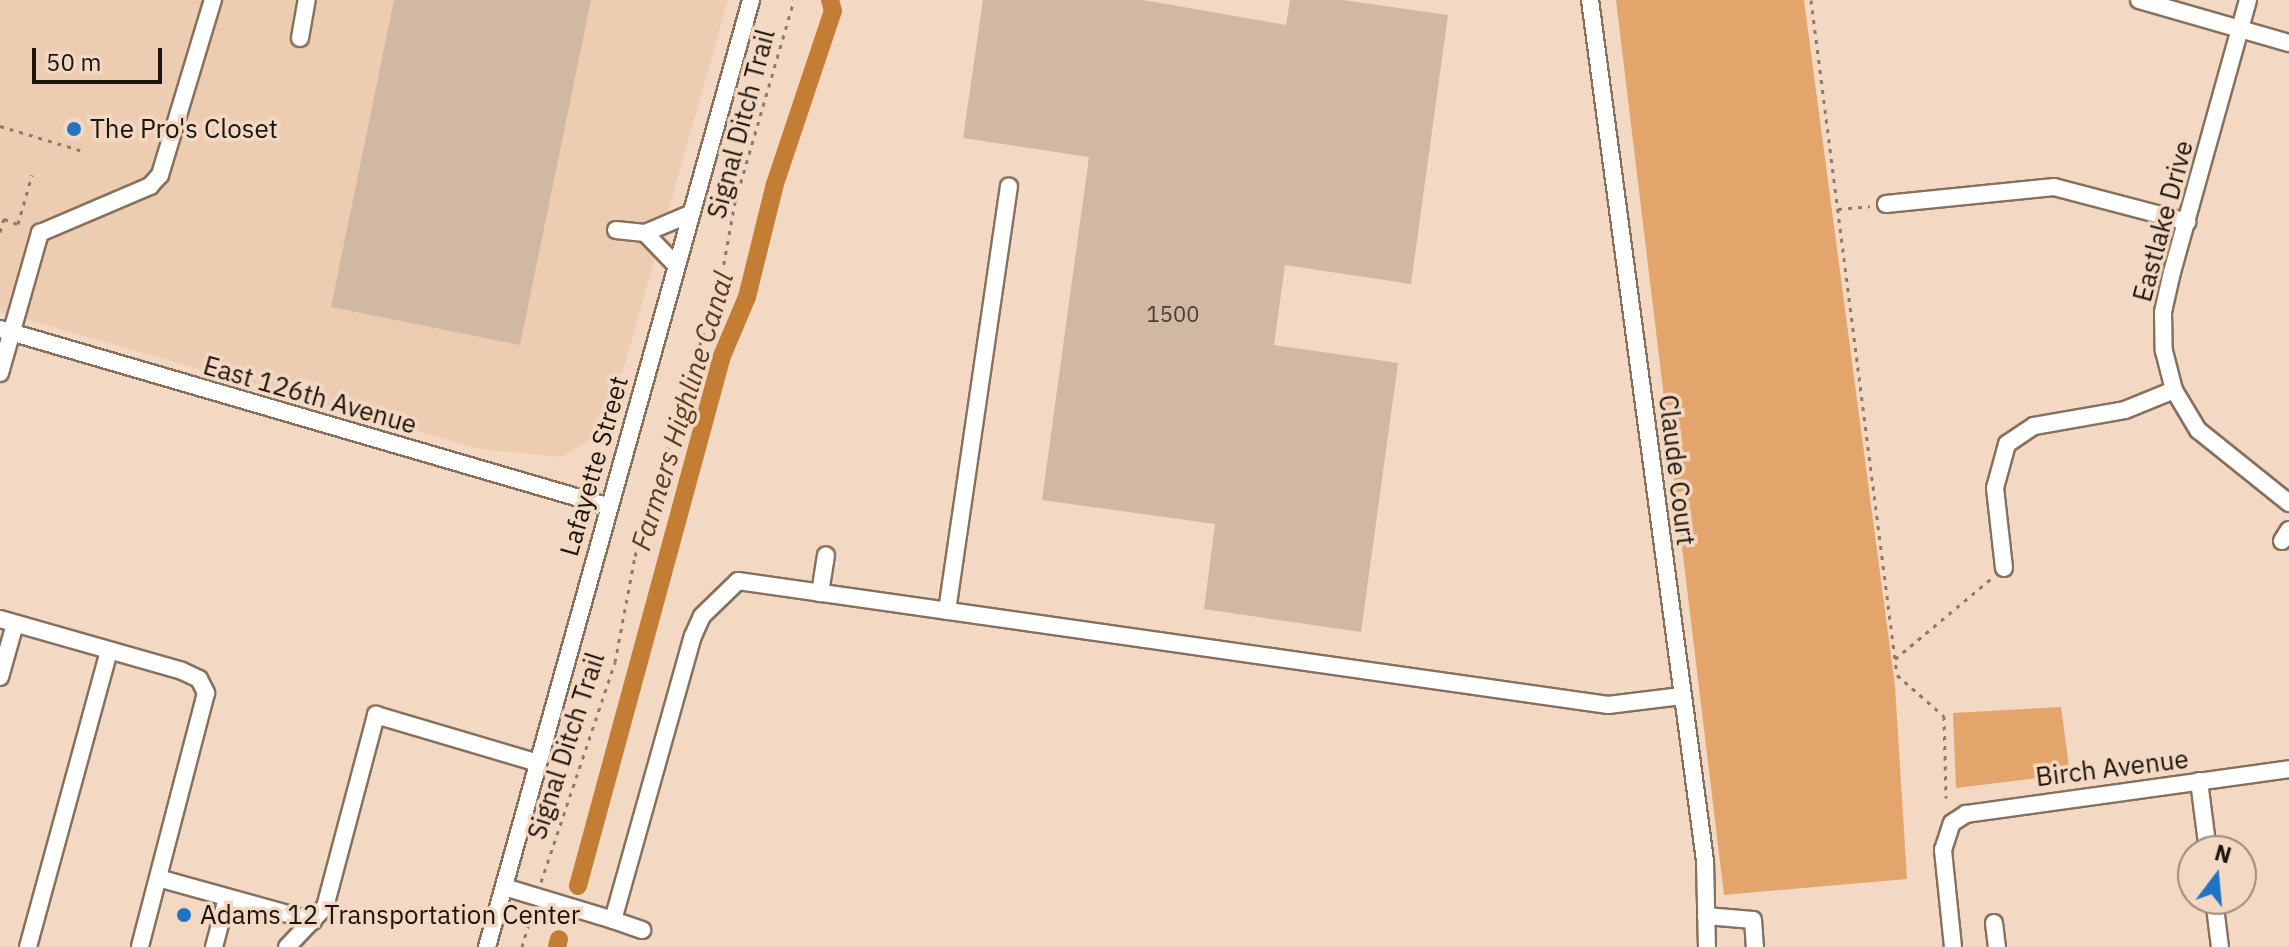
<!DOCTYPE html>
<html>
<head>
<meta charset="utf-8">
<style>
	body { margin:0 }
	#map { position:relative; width:2289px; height:947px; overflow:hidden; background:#f3d9c3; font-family:"IBM Plex Sans",sans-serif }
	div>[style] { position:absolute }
	.built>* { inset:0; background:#edcdb2 }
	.green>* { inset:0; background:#e4a56c }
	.canal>* { height:18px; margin:-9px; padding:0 9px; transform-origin:9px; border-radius:9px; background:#c37d34 }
	.building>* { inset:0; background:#d1b8a2 }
	.path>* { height:3px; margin-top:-1.5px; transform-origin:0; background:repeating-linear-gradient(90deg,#8d7b6c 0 4px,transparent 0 10px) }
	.roads { filter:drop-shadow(2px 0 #87705c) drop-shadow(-2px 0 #87705c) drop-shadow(0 2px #87705c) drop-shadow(0 -2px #87705c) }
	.minor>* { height:16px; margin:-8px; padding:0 8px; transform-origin:8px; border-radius:8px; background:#fff }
	.dots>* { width:22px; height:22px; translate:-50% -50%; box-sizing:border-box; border:4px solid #f3d9c3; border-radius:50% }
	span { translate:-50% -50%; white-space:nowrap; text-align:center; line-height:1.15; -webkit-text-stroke:7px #f3d9c3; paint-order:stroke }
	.number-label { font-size:22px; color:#4a3d32 }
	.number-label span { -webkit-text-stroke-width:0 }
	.street-label { font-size:26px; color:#1d140c }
	.poi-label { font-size:26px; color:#1d140c }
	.left { translate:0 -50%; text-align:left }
	.water-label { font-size:28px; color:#5c3d20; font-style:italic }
	.north { position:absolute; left:2177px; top:835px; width:80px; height:80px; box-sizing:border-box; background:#f3d9c3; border:2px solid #9d8a7a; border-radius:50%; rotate:16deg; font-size:22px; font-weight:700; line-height:32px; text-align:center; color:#1d140c }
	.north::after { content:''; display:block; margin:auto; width:28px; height:36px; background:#2274c3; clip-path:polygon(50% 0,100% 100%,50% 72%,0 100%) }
	.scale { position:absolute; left:32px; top:48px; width:130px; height:36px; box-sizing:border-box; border:4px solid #1d140c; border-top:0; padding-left:10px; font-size:24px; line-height:28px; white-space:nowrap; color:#1d140c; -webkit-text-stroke:6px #f3d9c3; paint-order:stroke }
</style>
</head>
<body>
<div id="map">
	<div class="built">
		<i style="clip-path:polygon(0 0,728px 0,619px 385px,599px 434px,562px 457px,480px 449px,0 312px)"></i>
	</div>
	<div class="green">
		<i style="clip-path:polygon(1616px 0,1804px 0,1895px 686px,1907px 879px,1724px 895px)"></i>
		<i style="clip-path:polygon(2061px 707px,2070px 774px,1956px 788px,1953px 713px)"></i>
	</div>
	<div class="canal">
		<i style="left:578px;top:886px;width:549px;rotate:-74.8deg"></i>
		<i style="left:722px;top:356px;width:64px;rotate:-67deg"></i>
		<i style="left:747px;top:297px;width:116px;rotate:-76.1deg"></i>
		<i style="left:775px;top:184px;width:182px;rotate:-71.5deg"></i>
		<i style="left:833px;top:11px;width:11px;rotate:-105deg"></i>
		<i style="left:557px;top:947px;width:8px;rotate:-76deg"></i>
	</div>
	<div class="building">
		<i style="clip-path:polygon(394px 0,591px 0,520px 345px,331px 307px)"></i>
		<i style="clip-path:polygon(983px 0,1143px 0,1286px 25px,1290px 0,1343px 0,1448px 15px,1411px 284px,1285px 265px,1274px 345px,1398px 363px,1361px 632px,1204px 609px,1215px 524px,1042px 500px,1089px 157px,963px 138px)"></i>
	</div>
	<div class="path">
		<i style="left:1811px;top:0;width:680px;rotate:82.74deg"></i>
		<i style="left:1897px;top:675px;width:62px;rotate:41.1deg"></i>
		<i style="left:1944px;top:716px;width:82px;rotate:88.6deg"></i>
		<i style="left:0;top:126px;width:87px;rotate:16.8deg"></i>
		<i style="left:1838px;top:209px;width:32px;rotate:-5deg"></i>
		<i style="left:0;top:232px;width:14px;rotate:-73deg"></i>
		<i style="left:4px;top:219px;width:15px;rotate:20deg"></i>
		<i style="left:18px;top:224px;width:51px;rotate:-74.1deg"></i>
		<i style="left:1895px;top:659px;width:128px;rotate:-39.9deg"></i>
		<i style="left:541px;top:882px;width:232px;rotate:-71.4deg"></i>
		<i style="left:615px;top:662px;width:108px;rotate:-79.3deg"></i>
		<i style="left:635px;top:556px;width:295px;rotate:-72.9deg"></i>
		<i style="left:722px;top:274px;width:73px;rotate:-79.8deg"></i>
		<i style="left:735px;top:202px;width:210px;rotate:-73.7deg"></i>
		<i style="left:522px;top:947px;width:36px;rotate:-74deg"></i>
	</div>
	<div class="roads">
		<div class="minor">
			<i style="left:1590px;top:0;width:869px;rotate:82.39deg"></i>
			<i style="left:1705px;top:861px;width:86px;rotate:88.7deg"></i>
			<i style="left:2139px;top:0;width:156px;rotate:16deg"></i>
			<i style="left:2248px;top:0;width:282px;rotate:105.6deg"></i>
			<i style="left:2172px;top:272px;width:41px;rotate:102.7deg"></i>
			<i style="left:2163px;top:312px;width:39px;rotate:89deg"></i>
			<i style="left:2164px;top:351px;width:40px;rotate:75.6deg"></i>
			<i style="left:2174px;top:390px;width:47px;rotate:59deg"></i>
			<i style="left:2198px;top:430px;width:117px;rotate:38.7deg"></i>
			<i style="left:300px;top:38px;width:39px;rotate:-80deg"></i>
			<i style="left:1886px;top:204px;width:169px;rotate:-5.8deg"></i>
			<i style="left:2054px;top:187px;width:138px;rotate:14.7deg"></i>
			<i style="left:616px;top:230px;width:29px;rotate:6deg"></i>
			<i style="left:645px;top:233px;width:49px;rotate:-22.9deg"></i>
			<i style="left:645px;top:233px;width:45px;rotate:45.9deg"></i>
			<i style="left:0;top:329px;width:632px;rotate:16.26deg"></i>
			<i style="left:0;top:373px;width:146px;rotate:-74.1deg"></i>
			<i style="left:40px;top:233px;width:120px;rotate:-23.1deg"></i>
			<i style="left:150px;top:186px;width:15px;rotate:-48deg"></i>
			<i style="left:160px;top:175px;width:183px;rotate:-73.2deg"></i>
			<i style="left:2282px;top:541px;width:13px;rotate:-58deg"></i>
			<i style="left:2004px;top:568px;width:81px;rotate:-96.4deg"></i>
			<i style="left:1995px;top:488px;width:46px;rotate:-74.7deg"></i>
			<i style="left:2007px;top:444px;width:32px;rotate:-34deg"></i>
			<i style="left:2034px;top:426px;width:92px;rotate:-10deg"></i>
			<i style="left:2125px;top:410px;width:53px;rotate:-22.2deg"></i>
			<i style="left:820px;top:593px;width:38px;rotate:-81deg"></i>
			<i style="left:947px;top:611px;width:429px;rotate:-81.7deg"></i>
			<i style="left:0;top:619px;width:189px;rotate:15.9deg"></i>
			<i style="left:182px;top:671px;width:19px;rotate:25deg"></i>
			<i style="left:199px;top:679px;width:16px;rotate:63deg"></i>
			<i style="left:206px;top:693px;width:262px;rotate:104.6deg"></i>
			<i style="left:0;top:677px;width:55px;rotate:-74.2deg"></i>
			<i style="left:2199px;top:781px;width:71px;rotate:82.7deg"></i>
			<i style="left:158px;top:878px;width:161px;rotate:15.5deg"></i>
			<i style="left:504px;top:887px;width:114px;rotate:16.8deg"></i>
			<i style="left:613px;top:920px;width:295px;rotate:-74.3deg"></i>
			<i style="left:693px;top:636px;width:22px;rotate:-66deg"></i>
			<i style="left:702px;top:616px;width:50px;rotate:-44.2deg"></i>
			<i style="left:738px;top:581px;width:879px;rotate:8.11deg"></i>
			<i style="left:1608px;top:705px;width:74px;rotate:-7deg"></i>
			<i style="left:2214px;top:899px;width:48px;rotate:82.9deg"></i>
			<i style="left:1706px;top:916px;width:47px;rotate:4.9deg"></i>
			<i style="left:1753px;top:920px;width:27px;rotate:86deg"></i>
			<i style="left:613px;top:920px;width:31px;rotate:19deg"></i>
			<i style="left:1994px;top:923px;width:24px;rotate:83deg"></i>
			<i style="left:28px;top:947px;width:307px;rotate:-74.7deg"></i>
			<i style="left:214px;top:947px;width:51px;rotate:-75.1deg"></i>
			<i style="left:287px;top:947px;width:55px;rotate:-46.5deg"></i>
			<i style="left:325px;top:907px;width:199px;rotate:-75.1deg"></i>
			<i style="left:376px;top:715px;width:169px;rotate:16.5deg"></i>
			<i style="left:487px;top:947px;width:983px;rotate:-74.42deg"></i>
			<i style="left:1953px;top:947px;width:98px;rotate:-95.9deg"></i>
			<i style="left:1943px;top:850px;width:28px;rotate:-72deg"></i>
			<i style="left:1952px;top:823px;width:17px;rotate:-33deg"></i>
			<i style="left:1966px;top:814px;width:326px;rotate:-7.9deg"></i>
		</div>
	</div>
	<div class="dots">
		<i style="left:74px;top:129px;background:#2274c3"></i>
		<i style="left:184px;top:915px;background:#2274c3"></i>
	</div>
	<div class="number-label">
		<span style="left:1173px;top:314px">1500</span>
	</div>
	<div class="street-label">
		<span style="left:741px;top:124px;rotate:-75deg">Signal Ditch Trail</span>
		<span style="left:2163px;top:221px;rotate:-75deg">Eastlake Drive</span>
		<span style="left:310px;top:395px;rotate:16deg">East 126th Avenue</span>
		<span style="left:594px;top:466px;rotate:-74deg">Lafayette Street</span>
		<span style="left:1677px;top:470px;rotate:83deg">Claude Court</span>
		<span style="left:566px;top:746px;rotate:-72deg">Signal Ditch Trail</span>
		<span style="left:2112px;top:768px;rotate:-7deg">Birch Avenue</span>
	</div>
	<div class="poi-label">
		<span class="left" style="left:90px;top:129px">The Pro's Closet</span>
		<span class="left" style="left:200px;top:915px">Adams 12 Transportation Center</span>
	</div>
	<div class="water-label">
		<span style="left:682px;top:411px;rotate:-73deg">Farmers Highline Canal</span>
	</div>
	<div class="north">N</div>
	<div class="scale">50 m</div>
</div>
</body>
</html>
